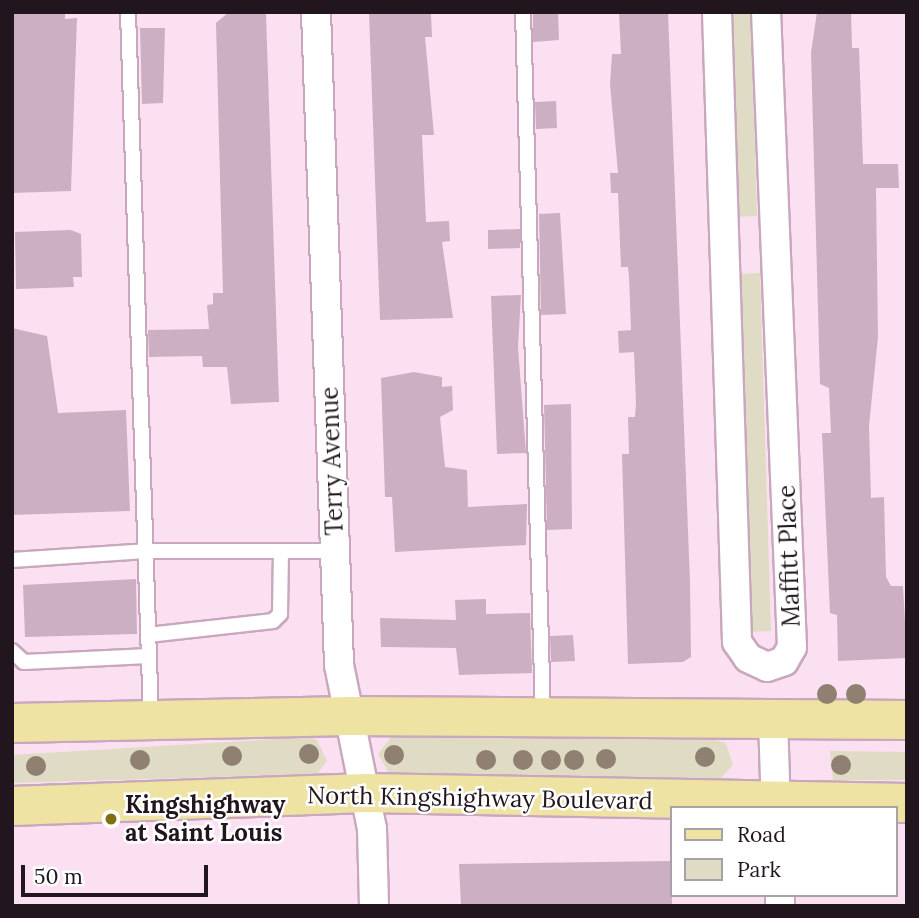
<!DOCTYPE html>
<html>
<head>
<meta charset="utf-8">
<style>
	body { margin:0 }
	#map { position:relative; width:919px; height:918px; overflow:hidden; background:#fbe0f2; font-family:Lora,serif }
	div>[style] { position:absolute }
	.green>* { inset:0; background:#dfdbc5 }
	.building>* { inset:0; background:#cdafc3 }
	.roads { filter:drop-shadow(2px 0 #c9a8be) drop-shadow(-2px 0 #c9a8be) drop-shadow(0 2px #c9a8be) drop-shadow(0 -2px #c9a8be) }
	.lane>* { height:14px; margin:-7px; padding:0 7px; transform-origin:7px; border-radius:7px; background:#fff }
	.street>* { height:28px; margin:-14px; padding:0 14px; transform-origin:14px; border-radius:14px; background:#fff }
	.primary>* { height:38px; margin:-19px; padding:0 19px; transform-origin:19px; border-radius:19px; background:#efe3a4 }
	.trees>* { width:20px; height:20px; margin:-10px; border-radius:50%; background:#908071 }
	.dots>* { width:19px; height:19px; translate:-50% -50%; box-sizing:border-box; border:4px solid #fff; border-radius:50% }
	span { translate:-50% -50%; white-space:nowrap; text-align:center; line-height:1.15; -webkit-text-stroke:5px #fff; paint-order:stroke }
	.street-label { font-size:24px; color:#22161e }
	.poi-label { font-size:24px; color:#22161e; font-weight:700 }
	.left { translate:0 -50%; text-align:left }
	.frame { position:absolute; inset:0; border:14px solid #22161e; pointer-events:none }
	.legend { position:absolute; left:670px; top:806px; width:228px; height:91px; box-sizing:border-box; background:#fff; border:2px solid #a7a2a5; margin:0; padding:9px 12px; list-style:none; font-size:21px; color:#22161e }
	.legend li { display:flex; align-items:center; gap:14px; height:35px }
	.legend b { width:35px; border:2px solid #a7a2a5 }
	.scale { position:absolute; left:21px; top:865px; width:187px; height:32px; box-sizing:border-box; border:4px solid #22161e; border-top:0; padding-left:9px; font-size:21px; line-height:24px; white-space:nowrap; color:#22161e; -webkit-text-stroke:5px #fff; paint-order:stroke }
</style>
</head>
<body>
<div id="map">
	<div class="green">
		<i style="clip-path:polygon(728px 12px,751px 12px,757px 216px,735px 217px)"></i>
		<i style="clip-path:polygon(760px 273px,771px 631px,749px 632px,738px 274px)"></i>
		<i style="clip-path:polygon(392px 736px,716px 740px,726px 743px,733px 765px,720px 779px,390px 775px,378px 754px)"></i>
		<i style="clip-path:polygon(309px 737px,317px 740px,327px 761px,317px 774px,12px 783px,12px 755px)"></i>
		<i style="clip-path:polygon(830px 751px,907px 752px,907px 780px,833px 780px)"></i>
	</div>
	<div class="building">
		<i style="clip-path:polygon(12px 12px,65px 12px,65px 19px,77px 18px,71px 191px,12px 193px)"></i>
		<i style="clip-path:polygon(229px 12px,266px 14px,279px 402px,231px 404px,227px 367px,203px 367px,202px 356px,149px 357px,148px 330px,209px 329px,207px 305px,213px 304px,213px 293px,223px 293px,216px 23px)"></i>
		<i style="clip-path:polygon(369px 12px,431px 14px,432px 37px,425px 37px,434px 135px,422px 135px,426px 222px,449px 221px,450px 241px,442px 242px,453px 318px,380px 320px)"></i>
		<i style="clip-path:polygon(558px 12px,559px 40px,533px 42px,533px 14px)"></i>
		<i style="clip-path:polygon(619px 12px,668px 12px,690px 582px,691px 657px,683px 662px,628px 664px,622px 454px,629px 454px,628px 417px,635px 417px,636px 403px,634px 352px,619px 353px,618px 331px,631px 330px,629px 277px,628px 267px,621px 267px,618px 193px,611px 193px,610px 173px,618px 173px,610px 84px,612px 54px,621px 54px)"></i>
		<i style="clip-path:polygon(817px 12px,851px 12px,852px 48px,859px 48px,863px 164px,898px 164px,899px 188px,876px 188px,878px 337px,869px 426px,871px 498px,884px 497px,886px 577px,891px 586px,903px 586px,907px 658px,838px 661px,837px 615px,830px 613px,822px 433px,831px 433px,829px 388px,820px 384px,811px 53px)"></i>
		<i style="clip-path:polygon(140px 28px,165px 28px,163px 103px,142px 104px)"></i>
		<i style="clip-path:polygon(556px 101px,557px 128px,536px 129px,535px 102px)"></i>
		<i style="clip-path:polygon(560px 213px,566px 314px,541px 315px,539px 214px)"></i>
		<i style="clip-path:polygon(520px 229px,520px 248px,488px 249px,488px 230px)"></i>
		<i style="clip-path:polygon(71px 230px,81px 234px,82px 277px,73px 277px,74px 287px,16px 289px,15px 232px)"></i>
		<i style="clip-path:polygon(521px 295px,518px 347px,526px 453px,497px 454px,491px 296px)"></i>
		<i style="clip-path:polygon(12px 328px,47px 336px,58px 413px,126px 410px,130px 511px,12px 515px)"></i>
		<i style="clip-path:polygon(414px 372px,442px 377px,442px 387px,452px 386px,453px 410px,440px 417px,445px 467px,467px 470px,468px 507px,527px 504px,526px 545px,395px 552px,392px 497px,385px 497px,381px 378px)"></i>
		<i style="clip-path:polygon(571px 404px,572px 529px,547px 530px,544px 405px)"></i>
		<i style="clip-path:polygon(136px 579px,137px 634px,25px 637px,23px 585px)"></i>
		<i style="clip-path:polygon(486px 599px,486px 614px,530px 613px,532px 673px,459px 675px,456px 648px,381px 647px,380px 618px,456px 620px,455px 600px)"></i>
		<i style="clip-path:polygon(573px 635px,575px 661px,551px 662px,550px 636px)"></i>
		<i style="clip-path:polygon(672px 861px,672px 906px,461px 906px,459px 864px)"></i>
	</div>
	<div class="roads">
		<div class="lane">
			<i style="left:128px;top:12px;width:707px;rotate:88.14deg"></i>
			<i style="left:523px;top:12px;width:704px;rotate:88.37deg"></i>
			<i style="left:12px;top:560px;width:134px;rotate:-3.8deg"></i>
			<i style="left:146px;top:551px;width:189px"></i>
			<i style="left:148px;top:635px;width:126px;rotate:-6.4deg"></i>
			<i style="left:273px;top:621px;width:10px;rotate:-45deg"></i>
			<i style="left:280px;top:614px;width:63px;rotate:-89.1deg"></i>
			<i style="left:12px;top:651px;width:16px;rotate:43deg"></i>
			<i style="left:24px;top:662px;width:125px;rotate:-2.7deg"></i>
		</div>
		<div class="street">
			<i style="left:316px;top:12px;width:653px;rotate:87.98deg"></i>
			<i style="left:339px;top:665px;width:167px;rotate:78.6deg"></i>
			<i style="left:372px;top:829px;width:77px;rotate:88.5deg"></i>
			<i style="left:717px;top:12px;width:630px;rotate:88.18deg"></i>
			<i style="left:737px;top:642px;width:19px;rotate:55deg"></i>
			<i style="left:748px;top:658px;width:21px;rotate:25deg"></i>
			<i style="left:767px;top:667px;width:18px;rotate:-19deg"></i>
			<i style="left:784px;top:661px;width:16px;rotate:-60deg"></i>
			<i style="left:792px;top:647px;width:636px;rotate:-92.34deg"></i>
			<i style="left:773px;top:719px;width:89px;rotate:88.1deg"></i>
			<i style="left:780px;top:895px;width:11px;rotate:90deg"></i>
		</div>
		<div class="primary">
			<i style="left:12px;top:723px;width:337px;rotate:-1.2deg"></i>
			<i style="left:349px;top:716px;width:558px;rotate:0.41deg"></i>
			<i style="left:12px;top:806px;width:354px;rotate:-2.1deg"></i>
			<i style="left:366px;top:793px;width:541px;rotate:1.06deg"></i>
		</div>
	</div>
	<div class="trees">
		<i style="left:827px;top:694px"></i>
		<i style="left:856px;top:694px"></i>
		<i style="left:309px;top:754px"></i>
		<i style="left:394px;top:755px"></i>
		<i style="left:232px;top:756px"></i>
		<i style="left:705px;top:757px"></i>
		<i style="left:606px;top:759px"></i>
		<i style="left:140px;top:760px"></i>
		<i style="left:486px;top:760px"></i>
		<i style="left:523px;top:760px"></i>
		<i style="left:551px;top:760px"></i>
		<i style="left:574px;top:760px"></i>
		<i style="left:841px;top:765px"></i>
		<i style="left:36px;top:766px"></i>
	</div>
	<div class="dots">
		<i style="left:111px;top:819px;background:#807010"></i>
	</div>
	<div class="street-label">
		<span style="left:332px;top:461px;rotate:-92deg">Terry Avenue</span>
		<span style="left:789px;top:556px;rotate:-92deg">Maffitt Place</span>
		<span style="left:480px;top:798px;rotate:1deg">North Kingshighway Boulevard</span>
	</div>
	<div class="poi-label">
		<span class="left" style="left:125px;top:819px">Kingshighway<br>at Saint Louis</span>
	</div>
	<div class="frame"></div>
	<ul class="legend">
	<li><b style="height:9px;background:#efe3a4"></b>Road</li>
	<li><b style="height:19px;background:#dfdbc5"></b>Park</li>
	</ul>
	<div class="scale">50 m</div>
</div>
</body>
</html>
